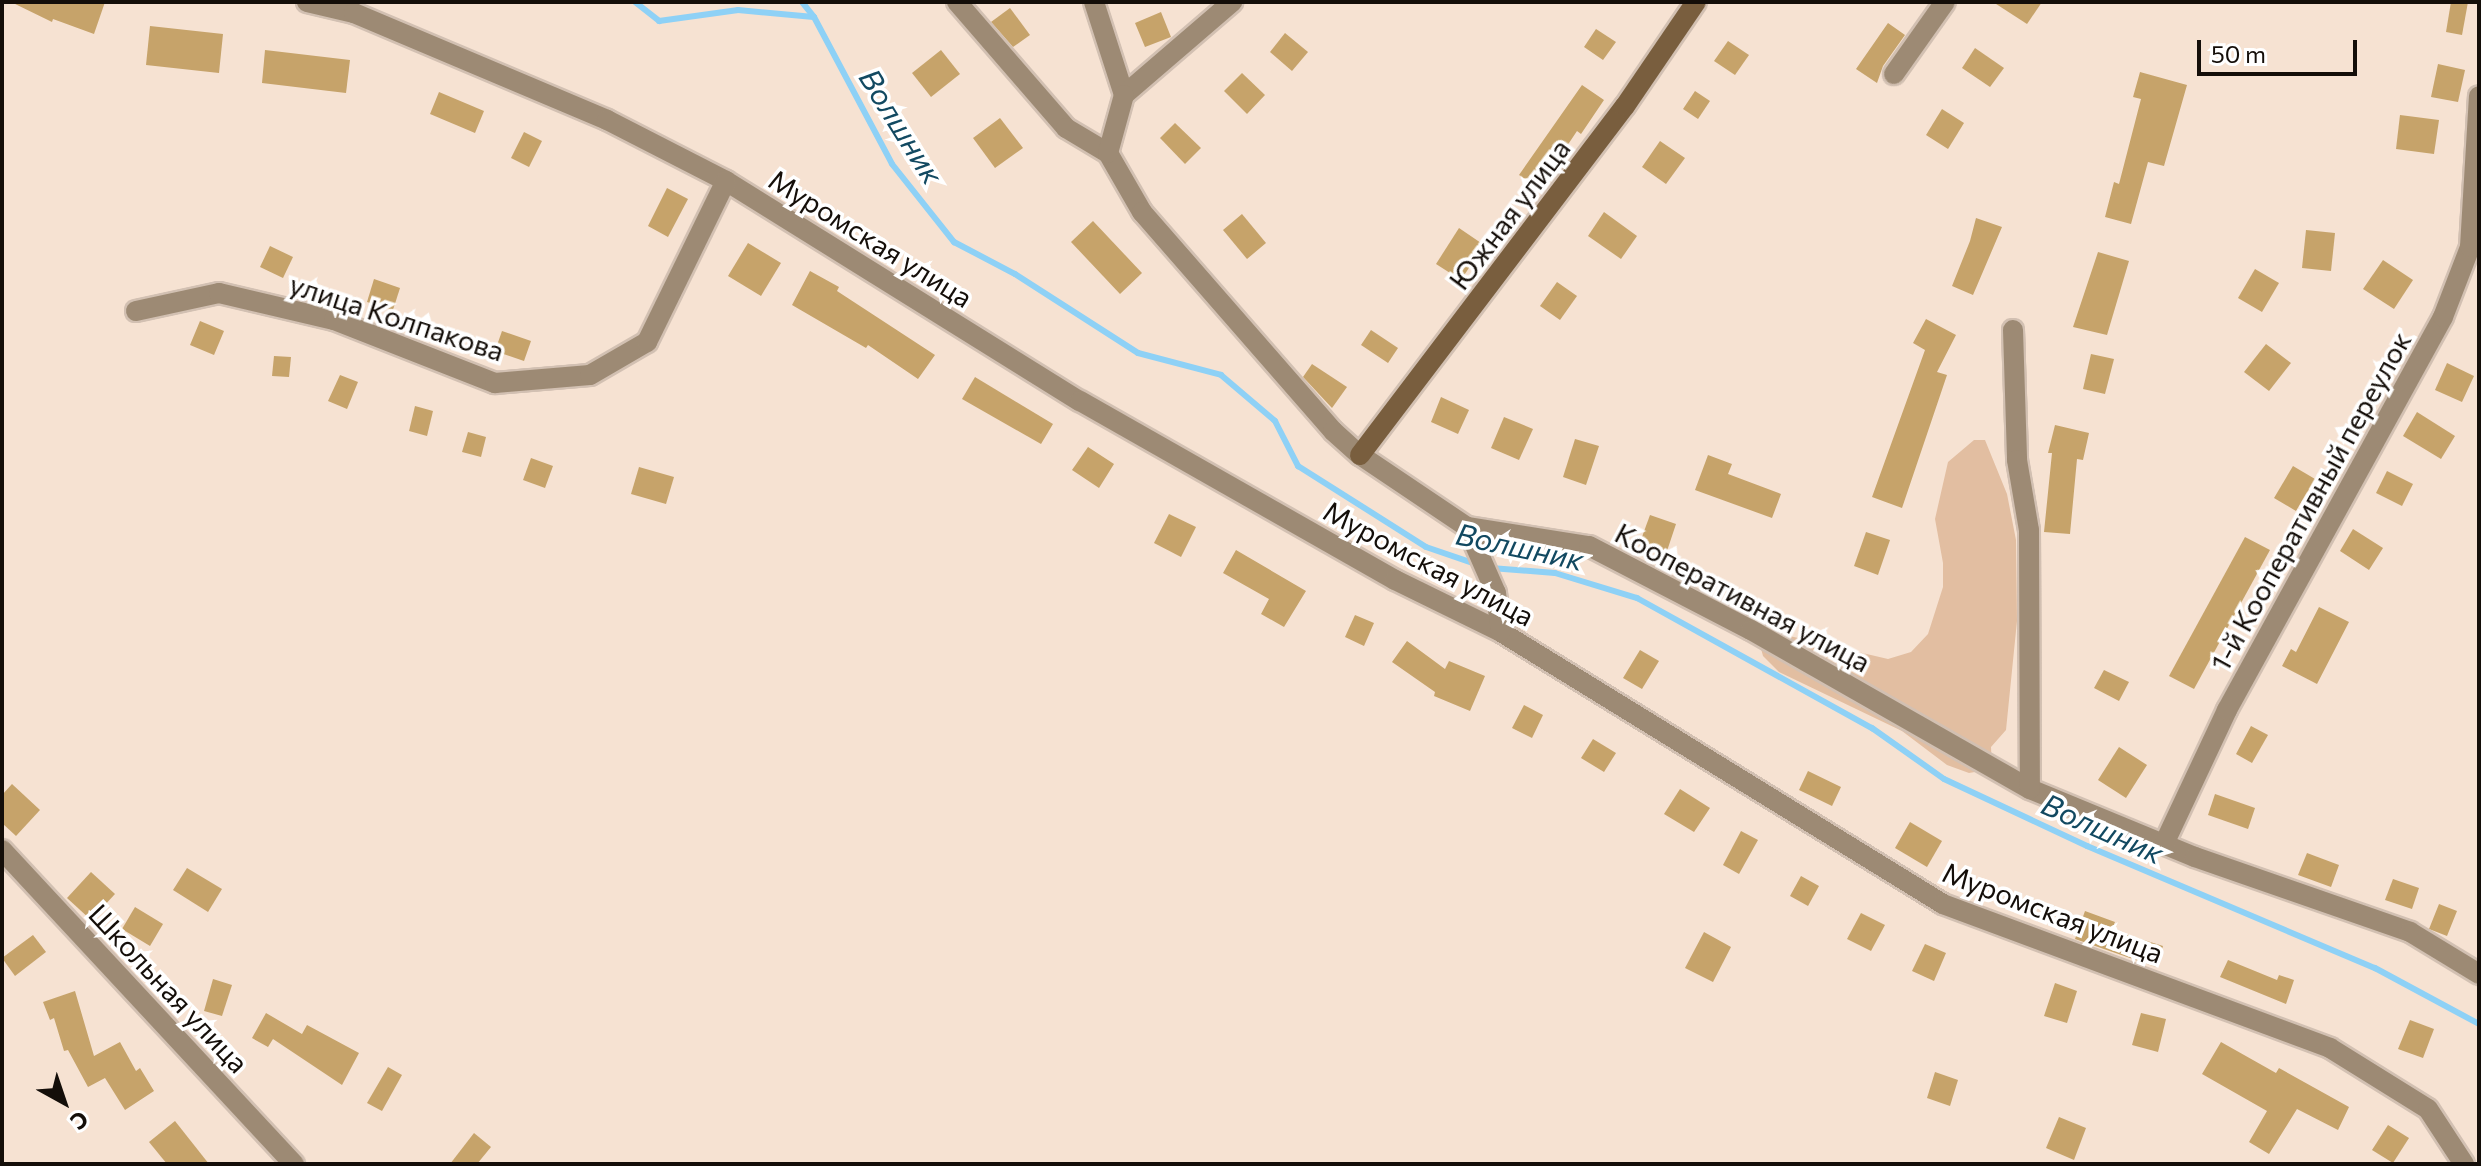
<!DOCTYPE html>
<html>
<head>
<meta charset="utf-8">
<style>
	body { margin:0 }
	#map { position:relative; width:2481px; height:1166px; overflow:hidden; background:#f6e2d2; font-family:Commissioner,sans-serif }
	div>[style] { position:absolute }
	.green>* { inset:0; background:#e2bea1 }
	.stream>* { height:6px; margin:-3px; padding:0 3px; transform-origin:3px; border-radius:3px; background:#8ed1f6 }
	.building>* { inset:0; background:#c6a36a }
	.roads { filter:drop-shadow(2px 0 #d2c0b2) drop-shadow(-2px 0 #d2c0b2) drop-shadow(0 2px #d2c0b2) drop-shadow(0 -2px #d2c0b2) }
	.street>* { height:20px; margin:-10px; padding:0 10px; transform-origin:10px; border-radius:10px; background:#9d8a74 }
	.secondary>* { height:20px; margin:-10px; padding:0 10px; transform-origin:10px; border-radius:10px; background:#795e3e }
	span { translate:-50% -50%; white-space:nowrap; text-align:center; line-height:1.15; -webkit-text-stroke:7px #fff; paint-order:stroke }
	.street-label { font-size:28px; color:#140e09 }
	.water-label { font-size:30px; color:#124961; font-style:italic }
	.frame { position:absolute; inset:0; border:4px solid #140e09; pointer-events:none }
	.north { position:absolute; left:24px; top:1062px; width:80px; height:80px; -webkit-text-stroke:6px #fff; paint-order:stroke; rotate:140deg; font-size:22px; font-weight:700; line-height:32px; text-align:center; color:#140e09 }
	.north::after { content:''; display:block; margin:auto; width:28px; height:36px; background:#140e09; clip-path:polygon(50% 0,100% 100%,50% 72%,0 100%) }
	.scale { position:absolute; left:2197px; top:40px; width:160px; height:36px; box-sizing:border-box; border:4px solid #140e09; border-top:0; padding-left:10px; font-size:24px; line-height:28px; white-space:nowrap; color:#140e09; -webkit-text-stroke:6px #fff; paint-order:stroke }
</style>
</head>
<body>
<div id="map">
	<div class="green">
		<i style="clip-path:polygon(1974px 440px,1985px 440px,2007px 494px,2016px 540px,2017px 621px,2006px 730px,1991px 747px,1992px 769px,1969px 773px,1947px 765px,1902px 731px,1779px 672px,1763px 656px,1760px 645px,1768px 636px,1781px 634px,1888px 659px,1911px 652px,1928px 634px,1943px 587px,1943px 563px,1935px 519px,1948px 462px)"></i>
	</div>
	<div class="stream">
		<i style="left:635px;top:2px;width:31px;rotate:38deg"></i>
		<i style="left:659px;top:21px;width:80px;rotate:-7.9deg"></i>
		<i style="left:738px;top:10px;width:76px;rotate:5.3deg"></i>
		<i style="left:814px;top:17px;width:166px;rotate:62deg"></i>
		<i style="left:892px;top:164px;width:100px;rotate:51.5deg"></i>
		<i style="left:954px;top:242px;width:69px;rotate:27.7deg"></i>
		<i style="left:1015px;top:274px;width:146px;rotate:32.7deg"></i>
		<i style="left:1138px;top:353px;width:86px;rotate:14.8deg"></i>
		<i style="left:1221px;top:375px;width:71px;rotate:40.4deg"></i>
		<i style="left:1275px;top:421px;width:51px;rotate:62.9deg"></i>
		<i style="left:1298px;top:466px;width:151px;rotate:32.3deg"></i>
		<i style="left:1426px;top:547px;width:53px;rotate:18.8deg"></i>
		<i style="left:802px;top:2px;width:19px;rotate:51deg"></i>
		<i style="left:1491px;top:568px;width:64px;rotate:4.5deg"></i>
		<i style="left:1555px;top:573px;width:86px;rotate:17deg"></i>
		<i style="left:1637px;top:598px;width:269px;rotate:29deg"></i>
		<i style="left:1872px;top:728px;width:88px;rotate:35.3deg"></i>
		<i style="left:1944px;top:779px;width:158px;rotate:25.1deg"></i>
		<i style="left:2087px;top:846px;width:313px;rotate:23deg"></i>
		<i style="left:2375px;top:968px;width:118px;rotate:28.3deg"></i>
	</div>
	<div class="building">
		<i style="clip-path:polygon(11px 2px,105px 2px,94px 34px,53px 19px,52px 22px)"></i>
		<i style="clip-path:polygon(1993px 2px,2042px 2px,2027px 24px)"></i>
		<i style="clip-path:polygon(2451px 2px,2468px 2px,2462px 35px,2446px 32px)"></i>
		<i style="clip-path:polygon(1010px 8px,1030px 35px,1013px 47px,991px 22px)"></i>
		<i style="clip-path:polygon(1161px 12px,1171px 37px,1145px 47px,1135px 23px)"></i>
		<i style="clip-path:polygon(1888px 23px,1905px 35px,1883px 66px,1877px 83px,1856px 69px)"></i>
		<i style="clip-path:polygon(150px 26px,223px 34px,219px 73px,146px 65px)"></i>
		<i style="clip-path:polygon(1596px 29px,1616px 42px,1603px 60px,1584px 47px)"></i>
		<i style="clip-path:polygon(1285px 33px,1308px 52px,1292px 71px,1270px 52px)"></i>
		<i style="clip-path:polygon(1728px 41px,1749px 55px,1735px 75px,1714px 61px)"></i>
		<i style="clip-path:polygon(1975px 48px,2004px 68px,1990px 87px,1962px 68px)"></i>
		<i style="clip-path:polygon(265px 50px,350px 60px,346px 93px,262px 83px)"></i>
		<i style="clip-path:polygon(941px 50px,960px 74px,931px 97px,912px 73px)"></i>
		<i style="clip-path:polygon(2438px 64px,2465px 70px,2458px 102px,2431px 97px)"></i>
		<i style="clip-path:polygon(2140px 72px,2187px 85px,2164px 166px,2148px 162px,2131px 224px,2105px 217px,2114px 182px,2119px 184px,2141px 99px,2133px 97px)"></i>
		<i style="clip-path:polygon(1242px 73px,1265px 95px,1247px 114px,1224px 91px)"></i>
		<i style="clip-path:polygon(1582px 85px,1604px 100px,1581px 134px,1577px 131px,1539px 188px,1519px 175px)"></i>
		<i style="clip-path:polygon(1695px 91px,1710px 101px,1698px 119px,1683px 109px)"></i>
		<i style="clip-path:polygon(439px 92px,484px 111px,475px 133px,430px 114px)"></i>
		<i style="clip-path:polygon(1942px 109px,1964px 123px,1948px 149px,1926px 135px)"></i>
		<i style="clip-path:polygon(2400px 115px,2439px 120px,2434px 154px,2396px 149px)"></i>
		<i style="clip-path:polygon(1000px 118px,1023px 148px,995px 168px,973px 138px)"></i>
		<i style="clip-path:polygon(1175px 123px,1201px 148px,1185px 164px,1160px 138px)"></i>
		<i style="clip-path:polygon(524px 132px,542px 141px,529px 167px,511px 158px)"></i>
		<i style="clip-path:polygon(1660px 141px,1685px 158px,1666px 184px,1642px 167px)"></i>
		<i style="clip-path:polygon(667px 188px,688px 199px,668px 237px,648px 226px)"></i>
		<i style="clip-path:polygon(1604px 212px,1637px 236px,1621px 259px,1588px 236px)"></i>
		<i style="clip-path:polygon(1242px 214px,1266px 243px,1247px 259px,1223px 230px)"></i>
		<i style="clip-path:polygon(1976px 218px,2002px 227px,1973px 295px,1952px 286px,1970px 241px)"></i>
		<i style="clip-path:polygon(1093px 221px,1142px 273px,1120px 294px,1071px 242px)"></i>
		<i style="clip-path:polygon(1459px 228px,1484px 245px,1461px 280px,1436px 264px)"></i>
		<i style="clip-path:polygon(2306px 230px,2335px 233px,2331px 271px,2302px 268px)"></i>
		<i style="clip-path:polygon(748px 243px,781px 263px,761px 296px,728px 276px)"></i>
		<i style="clip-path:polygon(270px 246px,293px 257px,283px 278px,260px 267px)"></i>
		<i style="clip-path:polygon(2098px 252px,2129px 261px,2107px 335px,2073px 327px)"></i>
		<i style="clip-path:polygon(2383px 260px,2413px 280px,2394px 309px,2363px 289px)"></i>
		<i style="clip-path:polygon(2255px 269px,2279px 283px,2262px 312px,2238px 298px)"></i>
		<i style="clip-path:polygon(810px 271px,839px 287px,837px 291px,935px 355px,918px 379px,868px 345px,866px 348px,792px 305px)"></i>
		<i style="clip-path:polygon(374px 279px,400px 288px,393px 310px,367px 302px)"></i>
		<i style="clip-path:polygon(1557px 282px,1577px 296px,1560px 320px,1540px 306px)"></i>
		<i style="clip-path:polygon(1926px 319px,1956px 335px,1937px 372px,1947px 375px,1902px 508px,1872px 497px,1925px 350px,1913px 343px)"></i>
		<i style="clip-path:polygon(200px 321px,224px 331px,214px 355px,190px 345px)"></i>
		<i style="clip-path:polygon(1371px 330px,1398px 348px,1388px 363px,1361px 345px)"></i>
		<i style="clip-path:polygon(502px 331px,531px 341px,524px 361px,495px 351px)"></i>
		<i style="clip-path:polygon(2266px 344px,2291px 363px,2269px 391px,2244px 372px)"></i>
		<i style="clip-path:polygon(2091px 354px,2114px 359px,2105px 394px,2083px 389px)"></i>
		<i style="clip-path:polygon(274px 356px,291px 357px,289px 377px,272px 376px)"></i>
		<i style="clip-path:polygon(2447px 363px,2474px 376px,2462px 402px,2435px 390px)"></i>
		<i style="clip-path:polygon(1312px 364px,1347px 387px,1332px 408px,1303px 377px)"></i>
		<i style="clip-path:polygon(340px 375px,358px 382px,347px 409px,328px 401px)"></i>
		<i style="clip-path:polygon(975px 377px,1053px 424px,1041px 444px,962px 399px)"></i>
		<i style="clip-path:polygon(1441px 397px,1469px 410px,1458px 434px,1431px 422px)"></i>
		<i style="clip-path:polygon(415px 406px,433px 411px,427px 436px,409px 431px)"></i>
		<i style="clip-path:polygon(2417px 412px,2455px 436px,2441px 459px,2403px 436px)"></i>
		<i style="clip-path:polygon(1504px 417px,1533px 429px,1519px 460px,1491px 448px)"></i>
		<i style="clip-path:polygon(2055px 425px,2089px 433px,2083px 460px,2077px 459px,2070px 534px,2044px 532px,2052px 453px,2048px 453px)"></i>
		<i style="clip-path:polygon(468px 432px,486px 437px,481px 457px,462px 452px)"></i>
		<i style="clip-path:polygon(1575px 439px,1599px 446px,1586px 485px,1563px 477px)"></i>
		<i style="clip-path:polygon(1088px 447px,1114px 464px,1099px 488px,1072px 470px)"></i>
		<i style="clip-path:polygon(1708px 455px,1732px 464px,1728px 474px,1781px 494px,1772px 518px,1695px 490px)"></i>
		<i style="clip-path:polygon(531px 458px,553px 466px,545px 488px,523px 480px)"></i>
		<i style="clip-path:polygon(2293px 466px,2315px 479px,2296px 511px,2274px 498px)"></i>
		<i style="clip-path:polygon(639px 467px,674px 477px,666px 504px,631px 494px)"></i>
		<i style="clip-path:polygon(2387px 471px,2413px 484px,2402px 506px,2376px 493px)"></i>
		<i style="clip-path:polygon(1169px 514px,1196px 527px,1181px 557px,1154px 543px)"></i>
		<i style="clip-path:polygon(1650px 515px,1676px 524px,1666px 554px,1639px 545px)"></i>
		<i style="clip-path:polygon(2353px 529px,2383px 548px,2369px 570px,2340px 551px)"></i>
		<i style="clip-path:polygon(1866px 532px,1890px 540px,1878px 575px,1854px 566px)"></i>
		<i style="clip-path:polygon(2245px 537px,2270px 550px,2194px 689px,2169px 676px)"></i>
		<i style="clip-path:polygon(1236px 550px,1306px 591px,1284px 627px,1261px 614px,1269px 599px,1223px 573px)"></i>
		<i style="clip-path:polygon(2319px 607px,2349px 622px,2317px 684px,2282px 666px,2291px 649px,2296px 652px)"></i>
		<i style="clip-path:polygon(1355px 615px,1374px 623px,1364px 646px,1345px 637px)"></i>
		<i style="clip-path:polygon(1407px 641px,1445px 669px,1449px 661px,1485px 676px,1470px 711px,1434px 696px,1435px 692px,1392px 662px)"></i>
		<i style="clip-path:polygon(1640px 650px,1659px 661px,1642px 689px,1623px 678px)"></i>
		<i style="clip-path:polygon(2104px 670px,2129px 682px,2119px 701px,2094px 688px)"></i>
		<i style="clip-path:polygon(1524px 705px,1543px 715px,1532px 738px,1512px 728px)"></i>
		<i style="clip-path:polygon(2251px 726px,2268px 735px,2252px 763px,2236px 754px)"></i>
		<i style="clip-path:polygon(1593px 739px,1616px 753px,1604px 772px,1581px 758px)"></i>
		<i style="clip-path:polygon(2119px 747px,2147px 765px,2126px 798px,2098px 780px)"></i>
		<i style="clip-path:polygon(1808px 771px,1841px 787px,1832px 806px,1799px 790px)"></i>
		<i style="clip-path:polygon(12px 784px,40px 810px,16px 836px,2px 823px,2px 795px)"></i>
		<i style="clip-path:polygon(1680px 789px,1710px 808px,1694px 832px,1664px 814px)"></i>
		<i style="clip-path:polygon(2215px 794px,2255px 808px,2248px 829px,2208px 815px)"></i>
		<i style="clip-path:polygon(1910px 822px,1942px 841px,1927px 867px,1895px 848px)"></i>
		<i style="clip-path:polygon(1741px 831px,1758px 840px,1739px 874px,1723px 865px)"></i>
		<i style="clip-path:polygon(2307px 853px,2339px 865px,2331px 887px,2298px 875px)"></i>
		<i style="clip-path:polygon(187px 868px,222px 889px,208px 912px,173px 890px)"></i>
		<i style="clip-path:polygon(91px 872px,115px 894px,91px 920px,67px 898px)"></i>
		<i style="clip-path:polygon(1801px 876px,1819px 886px,1808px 906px,1790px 896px)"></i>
		<i style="clip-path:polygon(2393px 879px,2419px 888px,2412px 909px,2385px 900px)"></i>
		<i style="clip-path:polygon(2439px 904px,2457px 911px,2447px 936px,2429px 929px)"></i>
		<i style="clip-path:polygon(135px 907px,163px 924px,150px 946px,122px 929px)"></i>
		<i style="clip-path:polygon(2085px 911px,2115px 922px,2112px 930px,2163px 946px,2156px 967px,2075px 939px)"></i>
		<i style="clip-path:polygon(1861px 913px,1885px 925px,1871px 951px,1847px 939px)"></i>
		<i style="clip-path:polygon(1704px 932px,1731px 947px,1713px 982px,1685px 968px)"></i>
		<i style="clip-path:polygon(33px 935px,46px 952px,15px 976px,2px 958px)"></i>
		<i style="clip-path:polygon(1925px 944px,1946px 953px,1934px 981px,1912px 971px)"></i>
		<i style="clip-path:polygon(2228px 960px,2277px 980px,2279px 975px,2294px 980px,2286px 1004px,2220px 977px)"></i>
		<i style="clip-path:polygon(213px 979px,232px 985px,222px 1016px,204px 1011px)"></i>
		<i style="clip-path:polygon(2055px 983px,2077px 991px,2067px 1023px,2044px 1016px)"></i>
		<i style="clip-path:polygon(75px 991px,94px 1056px,120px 1042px,136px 1071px,140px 1068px,154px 1091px,125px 1110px,105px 1078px,88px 1087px,68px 1050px,64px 1051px,54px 1018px,50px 1020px,43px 1002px)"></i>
		<i style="clip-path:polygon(266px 1013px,302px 1034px,307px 1025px,359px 1053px,342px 1085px,273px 1039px,268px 1047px,252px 1038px)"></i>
		<i style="clip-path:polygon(2141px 1013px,2166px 1019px,2158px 1052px,2132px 1045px)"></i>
		<i style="clip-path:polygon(2410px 1020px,2434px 1029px,2423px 1058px,2398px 1049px)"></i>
		<i style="clip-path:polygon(2221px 1042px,2276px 1073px,2279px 1068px,2349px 1107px,2338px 1130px,2297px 1109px,2269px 1154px,2249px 1142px,2267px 1111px,2202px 1074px)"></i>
		<i style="clip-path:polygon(388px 1067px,402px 1075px,382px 1111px,367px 1103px)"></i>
		<i style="clip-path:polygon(1935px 1072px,1958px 1080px,1950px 1106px,1927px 1098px)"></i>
		<i style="clip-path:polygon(2059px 1117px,2086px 1128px,2074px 1160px,2046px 1148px)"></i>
		<i style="clip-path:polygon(175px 1121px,209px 1164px,167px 1164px,149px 1142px)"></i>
		<i style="clip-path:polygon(2388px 1125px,2409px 1138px,2393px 1163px,2372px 1150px)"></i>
		<i style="clip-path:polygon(474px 1133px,491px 1147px,477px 1164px,450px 1164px)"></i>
	</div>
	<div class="roads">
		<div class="street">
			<i style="left:307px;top:2px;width:48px;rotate:13.2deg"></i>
			<i style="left:354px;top:13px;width:275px;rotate:22.9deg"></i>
			<i style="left:607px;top:120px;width:134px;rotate:27.1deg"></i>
			<i style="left:726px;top:181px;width:417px;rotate:31.9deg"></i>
			<i style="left:1080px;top:401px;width:362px;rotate:29.6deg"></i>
			<i style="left:1395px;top:580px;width:118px;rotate:26.1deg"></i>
			<i style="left:1501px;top:632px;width:519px;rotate:31.61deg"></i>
			<i style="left:1943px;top:904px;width:413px;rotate:20.4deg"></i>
			<i style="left:2330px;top:1048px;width:115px;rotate:31.9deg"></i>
			<i style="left:2428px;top:1109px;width:66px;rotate:56.8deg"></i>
			<i style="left:957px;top:2px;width:167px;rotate:49.1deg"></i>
			<i style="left:1066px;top:128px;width:49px;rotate:30.8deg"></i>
			<i style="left:1108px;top:153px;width:68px;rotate:60deg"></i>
			<i style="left:1142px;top:212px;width:291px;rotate:48.9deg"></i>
			<i style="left:1333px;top:431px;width:36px;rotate:42deg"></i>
			<i style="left:1360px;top:455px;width:129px;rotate:33.9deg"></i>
			<i style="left:1467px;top:527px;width:123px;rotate:8.9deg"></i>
			<i style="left:1589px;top:546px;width:182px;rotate:27.4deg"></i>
			<i style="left:1751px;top:630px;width:321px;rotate:29.7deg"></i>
			<i style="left:2030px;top:789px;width:178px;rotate:22.4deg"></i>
			<i style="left:2195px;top:857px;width:228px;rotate:19.2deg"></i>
			<i style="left:2410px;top:932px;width:81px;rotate:31.3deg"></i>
			<i style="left:1094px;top:2px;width:98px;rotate:72.1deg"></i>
			<i style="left:1894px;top:74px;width:88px;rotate:-54.7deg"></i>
			<i style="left:1124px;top:95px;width:143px;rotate:-40.7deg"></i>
			<i style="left:1108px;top:153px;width:60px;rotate:-74.6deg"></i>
			<i style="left:136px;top:311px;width:85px;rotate:-12.2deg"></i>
			<i style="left:219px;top:293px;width:118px;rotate:13.2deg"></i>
			<i style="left:334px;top:320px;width:173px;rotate:21.4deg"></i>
			<i style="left:495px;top:383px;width:95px;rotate:-4.8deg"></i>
			<i style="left:590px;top:375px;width:66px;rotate:-30.1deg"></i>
			<i style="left:647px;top:342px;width:179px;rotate:-63.9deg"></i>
			<i style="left:2013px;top:330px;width:130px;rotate:88.2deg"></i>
			<i style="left:2017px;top:460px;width:71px;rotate:80.3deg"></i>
			<i style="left:2029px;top:530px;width:259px;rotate:89.8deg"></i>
			<i style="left:1467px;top:527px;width:72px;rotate:66.3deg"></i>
			<i style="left:1496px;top:593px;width:39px;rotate:83deg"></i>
			<i style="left:2164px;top:844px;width:148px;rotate:-64.8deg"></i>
			<i style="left:2227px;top:710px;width:448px;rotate:-61.2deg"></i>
			<i style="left:2443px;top:317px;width:75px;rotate:-68.9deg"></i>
			<i style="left:2470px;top:247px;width:151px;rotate:-86.6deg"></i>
			<i style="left:2px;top:850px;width:429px;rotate:47.1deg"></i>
		</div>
		<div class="secondary">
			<i style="left:1360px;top:455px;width:438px;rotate:-52.8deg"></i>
			<i style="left:1625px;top:106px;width:126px;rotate:-55.7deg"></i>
		</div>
	</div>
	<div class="street-label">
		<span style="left:1509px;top:214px;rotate:-53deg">Южная улица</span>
		<span style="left:871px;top:238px;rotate:32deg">Муромская улица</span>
		<span style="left:397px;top:317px;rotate:18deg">улица Колпакова</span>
		<span style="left:2310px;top:501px;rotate:-61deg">1-й Кооперативный переулок</span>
		<span style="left:1429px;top:563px;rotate:28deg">Муромская улица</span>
		<span style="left:1743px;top:597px;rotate:28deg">Кооперативная улица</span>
		<span style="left:2053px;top:912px;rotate:21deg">Муромская улица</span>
		<span style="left:169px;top:988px;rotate:47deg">Школьная улица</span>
	</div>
	<div class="water-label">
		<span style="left:902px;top:126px;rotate:58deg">Волшник</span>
		<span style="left:1520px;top:546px;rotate:12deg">Волшник</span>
		<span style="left:2103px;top:828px;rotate:24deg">Волшник</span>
	</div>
	<div class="frame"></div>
	<div class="north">С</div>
	<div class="scale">50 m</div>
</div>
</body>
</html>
